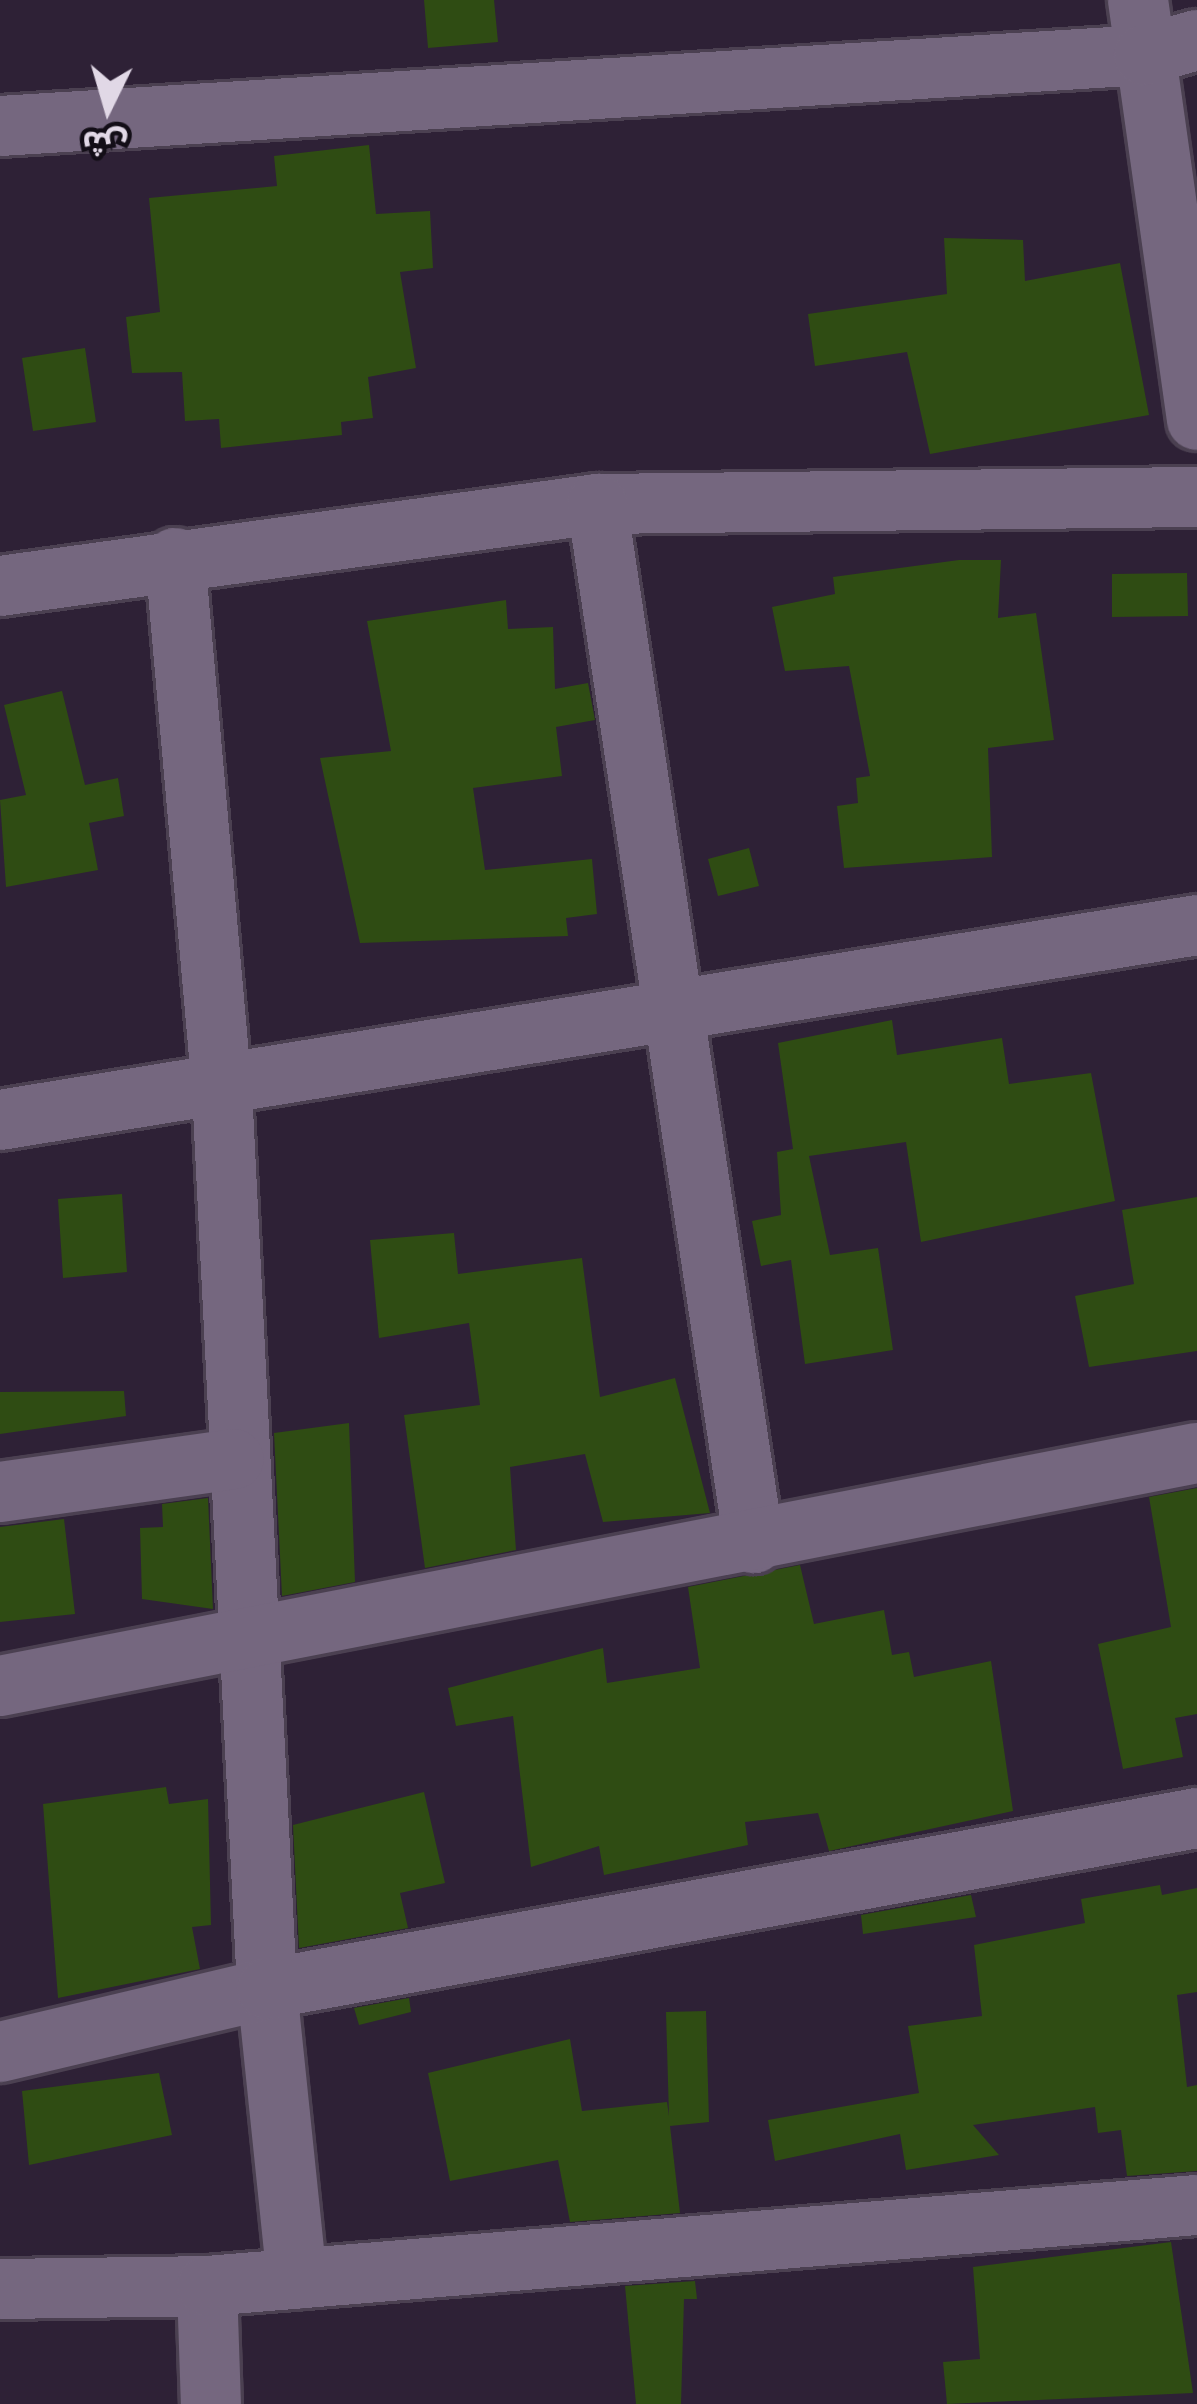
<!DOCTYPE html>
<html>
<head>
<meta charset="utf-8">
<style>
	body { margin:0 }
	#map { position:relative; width:1197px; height:2404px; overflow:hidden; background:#2e2136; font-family:Helvetica,"Noto Sans Arabic",sans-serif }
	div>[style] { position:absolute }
	.building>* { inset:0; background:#2f4c13 }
	.roads { filter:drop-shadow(3px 0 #4b4051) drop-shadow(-3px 0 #4b4051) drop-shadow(0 3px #4b4051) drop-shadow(0 -3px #4b4051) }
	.street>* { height:60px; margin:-30px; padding:0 30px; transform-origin:30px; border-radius:30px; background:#75677f }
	span { translate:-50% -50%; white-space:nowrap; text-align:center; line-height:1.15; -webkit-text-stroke:12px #130e17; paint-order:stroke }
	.north { position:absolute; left:48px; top:48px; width:120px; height:120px; -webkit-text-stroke:9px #130e17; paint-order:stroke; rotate:185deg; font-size:33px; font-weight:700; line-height:48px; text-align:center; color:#e1d8e6 }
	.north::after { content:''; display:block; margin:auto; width:42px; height:54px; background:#e1d8e6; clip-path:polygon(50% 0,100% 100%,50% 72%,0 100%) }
</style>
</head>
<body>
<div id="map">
	<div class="building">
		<i style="clip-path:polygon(424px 0,494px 0,498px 42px,428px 48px)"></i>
		<i style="clip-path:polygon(369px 145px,376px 214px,430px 211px,433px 268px,400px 272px,416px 368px,368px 377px,373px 418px,341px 422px,342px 435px,221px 448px,219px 419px,185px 421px,182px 372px,132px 373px,126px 317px,160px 312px,149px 198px,277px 186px,274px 156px)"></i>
		<i style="clip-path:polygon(944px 238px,1023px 240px,1025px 281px,1120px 263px,1149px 415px,930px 454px,907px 352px,815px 366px,808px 314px,947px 294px)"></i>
		<i style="clip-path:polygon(85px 348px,96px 422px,33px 431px,22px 358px)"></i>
		<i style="clip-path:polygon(959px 560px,1001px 560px,998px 618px,1036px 613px,1054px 740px,988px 748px,992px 857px,844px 868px,837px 806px,858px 803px,856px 778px,870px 776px,849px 666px,785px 671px,772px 607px,835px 594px,833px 577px)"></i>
		<i style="clip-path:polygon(1187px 573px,1188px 616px,1112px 617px,1112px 574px)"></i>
		<i style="clip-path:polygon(506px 600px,508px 629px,553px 627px,555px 689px,588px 683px,595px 720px,556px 727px,562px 776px,473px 788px,485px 870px,592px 859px,597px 914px,566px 918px,568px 936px,360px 943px,320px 758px,391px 751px,367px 621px)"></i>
		<i style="clip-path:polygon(62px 691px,85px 785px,118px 778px,124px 816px,89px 823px,98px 870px,6px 887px,0 800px,26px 795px,4px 705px)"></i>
		<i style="clip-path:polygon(749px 848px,759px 886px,718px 896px,708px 859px)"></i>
		<i style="clip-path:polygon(892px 1020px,897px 1055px,1002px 1038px,1009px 1084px,1091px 1073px,1115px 1201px,921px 1242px,906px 1142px,809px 1156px,830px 1255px,878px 1248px,893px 1350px,805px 1364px,791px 1260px,761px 1266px,752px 1221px,781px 1215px,777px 1152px,793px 1149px,778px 1043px)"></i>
		<i style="clip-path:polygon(122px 1194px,127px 1272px,63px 1278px,58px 1199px)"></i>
		<i style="clip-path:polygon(1197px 1197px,1197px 1351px,1089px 1367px,1075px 1296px,1134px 1284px,1122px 1210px)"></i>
		<i style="clip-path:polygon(454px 1233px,458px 1274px,582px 1258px,600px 1397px,675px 1378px,710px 1513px,603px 1522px,585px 1454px,510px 1467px,516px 1550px,425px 1568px,404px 1415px,480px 1405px,469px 1323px,379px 1338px,370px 1240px)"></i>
		<i style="clip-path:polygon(124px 1391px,126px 1416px,0 1434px,0 1392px)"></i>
		<i style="clip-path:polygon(349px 1423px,355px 1582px,282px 1596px,274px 1433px)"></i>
		<i style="clip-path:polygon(1197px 1488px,1197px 1714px,1175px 1718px,1183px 1757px,1123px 1769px,1098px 1644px,1171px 1627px,1149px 1497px)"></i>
		<i style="clip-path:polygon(208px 1498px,213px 1609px,142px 1599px,140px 1528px,163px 1527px,162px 1504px)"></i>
		<i style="clip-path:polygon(64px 1519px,75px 1614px,0 1622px,0 1527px)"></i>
		<i style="clip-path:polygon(800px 1565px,814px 1624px,884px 1610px,892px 1655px,909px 1652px,914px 1677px,991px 1661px,1013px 1811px,829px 1851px,818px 1813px,745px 1822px,748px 1845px,604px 1875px,599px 1846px,531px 1867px,513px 1716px,456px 1726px,448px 1688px,603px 1648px,607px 1683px,700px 1668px,688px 1587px)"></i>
		<i style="clip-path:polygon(166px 1787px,169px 1804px,208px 1799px,211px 1925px,192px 1927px,200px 1969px,58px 1998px,43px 1804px)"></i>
		<i style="clip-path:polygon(424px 1792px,445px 1883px,400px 1893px,408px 1928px,299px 1948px,293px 1825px)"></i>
		<i style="clip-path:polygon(1160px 1885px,1162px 1895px,1197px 1888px,1197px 1992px,1177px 1995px,1187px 2087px,1197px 2085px,1197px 2171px,1127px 2176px,1121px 2130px,1098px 2133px,1095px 2107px,973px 2125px,999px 2155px,906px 2170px,900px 2134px,775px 2161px,768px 2120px,919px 2093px,908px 2026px,982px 2016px,974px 1945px,1085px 1923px,1081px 1899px)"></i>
		<i style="clip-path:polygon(971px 1895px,976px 1917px,863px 1934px,861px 1915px)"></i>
		<i style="clip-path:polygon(409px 1998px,411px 2012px,359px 2025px,354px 2008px)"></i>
		<i style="clip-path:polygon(706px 2011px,709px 2122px,670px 2126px,680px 2213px,570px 2222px,558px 2160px,450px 2181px,428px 2073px,570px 2039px,582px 2111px,667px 2102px,669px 2116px,666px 2012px)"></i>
		<i style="clip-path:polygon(159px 2073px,172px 2135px,29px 2165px,22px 2091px)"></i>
		<i style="clip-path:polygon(1171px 2242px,1193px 2393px,947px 2404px,943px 2362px,980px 2359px,973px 2267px)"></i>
		<i style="clip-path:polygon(695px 2281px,697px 2299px,684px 2299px,681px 2404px,636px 2404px,625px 2286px)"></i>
	</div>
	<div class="roads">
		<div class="street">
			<i style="left:1138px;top:0;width:424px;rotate:82deg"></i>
			<i style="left:0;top:126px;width:1146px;rotate:-3.55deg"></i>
			<i style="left:1144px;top:55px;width:55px;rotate:-15.8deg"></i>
			<i style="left:597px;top:504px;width:600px;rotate:-0.67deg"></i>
			<i style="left:175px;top:558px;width:534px;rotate:84.95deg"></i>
			<i style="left:222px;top:1090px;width:900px;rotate:87.13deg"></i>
			<i style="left:267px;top:1989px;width:291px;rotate:84.1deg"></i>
			<i style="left:0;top:586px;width:603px;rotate:-7.82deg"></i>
			<i style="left:597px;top:504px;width:1051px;rotate:81.41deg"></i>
			<i style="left:0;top:1120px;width:1213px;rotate:-9.25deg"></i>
			<i style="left:0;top:1492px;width:236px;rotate:-8deg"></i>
			<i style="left:0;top:1686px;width:1219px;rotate:-11.02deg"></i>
			<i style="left:0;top:2052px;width:274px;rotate:-13.3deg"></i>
			<i style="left:267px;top:1989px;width:946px;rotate:-10.42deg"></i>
			<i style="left:207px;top:2286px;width:118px;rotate:88.1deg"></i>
			<i style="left:0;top:2289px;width:207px;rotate:-0.8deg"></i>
			<i style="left:207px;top:2286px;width:993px;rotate:-4.68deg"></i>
		</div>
	</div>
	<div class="north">ش</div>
</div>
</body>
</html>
